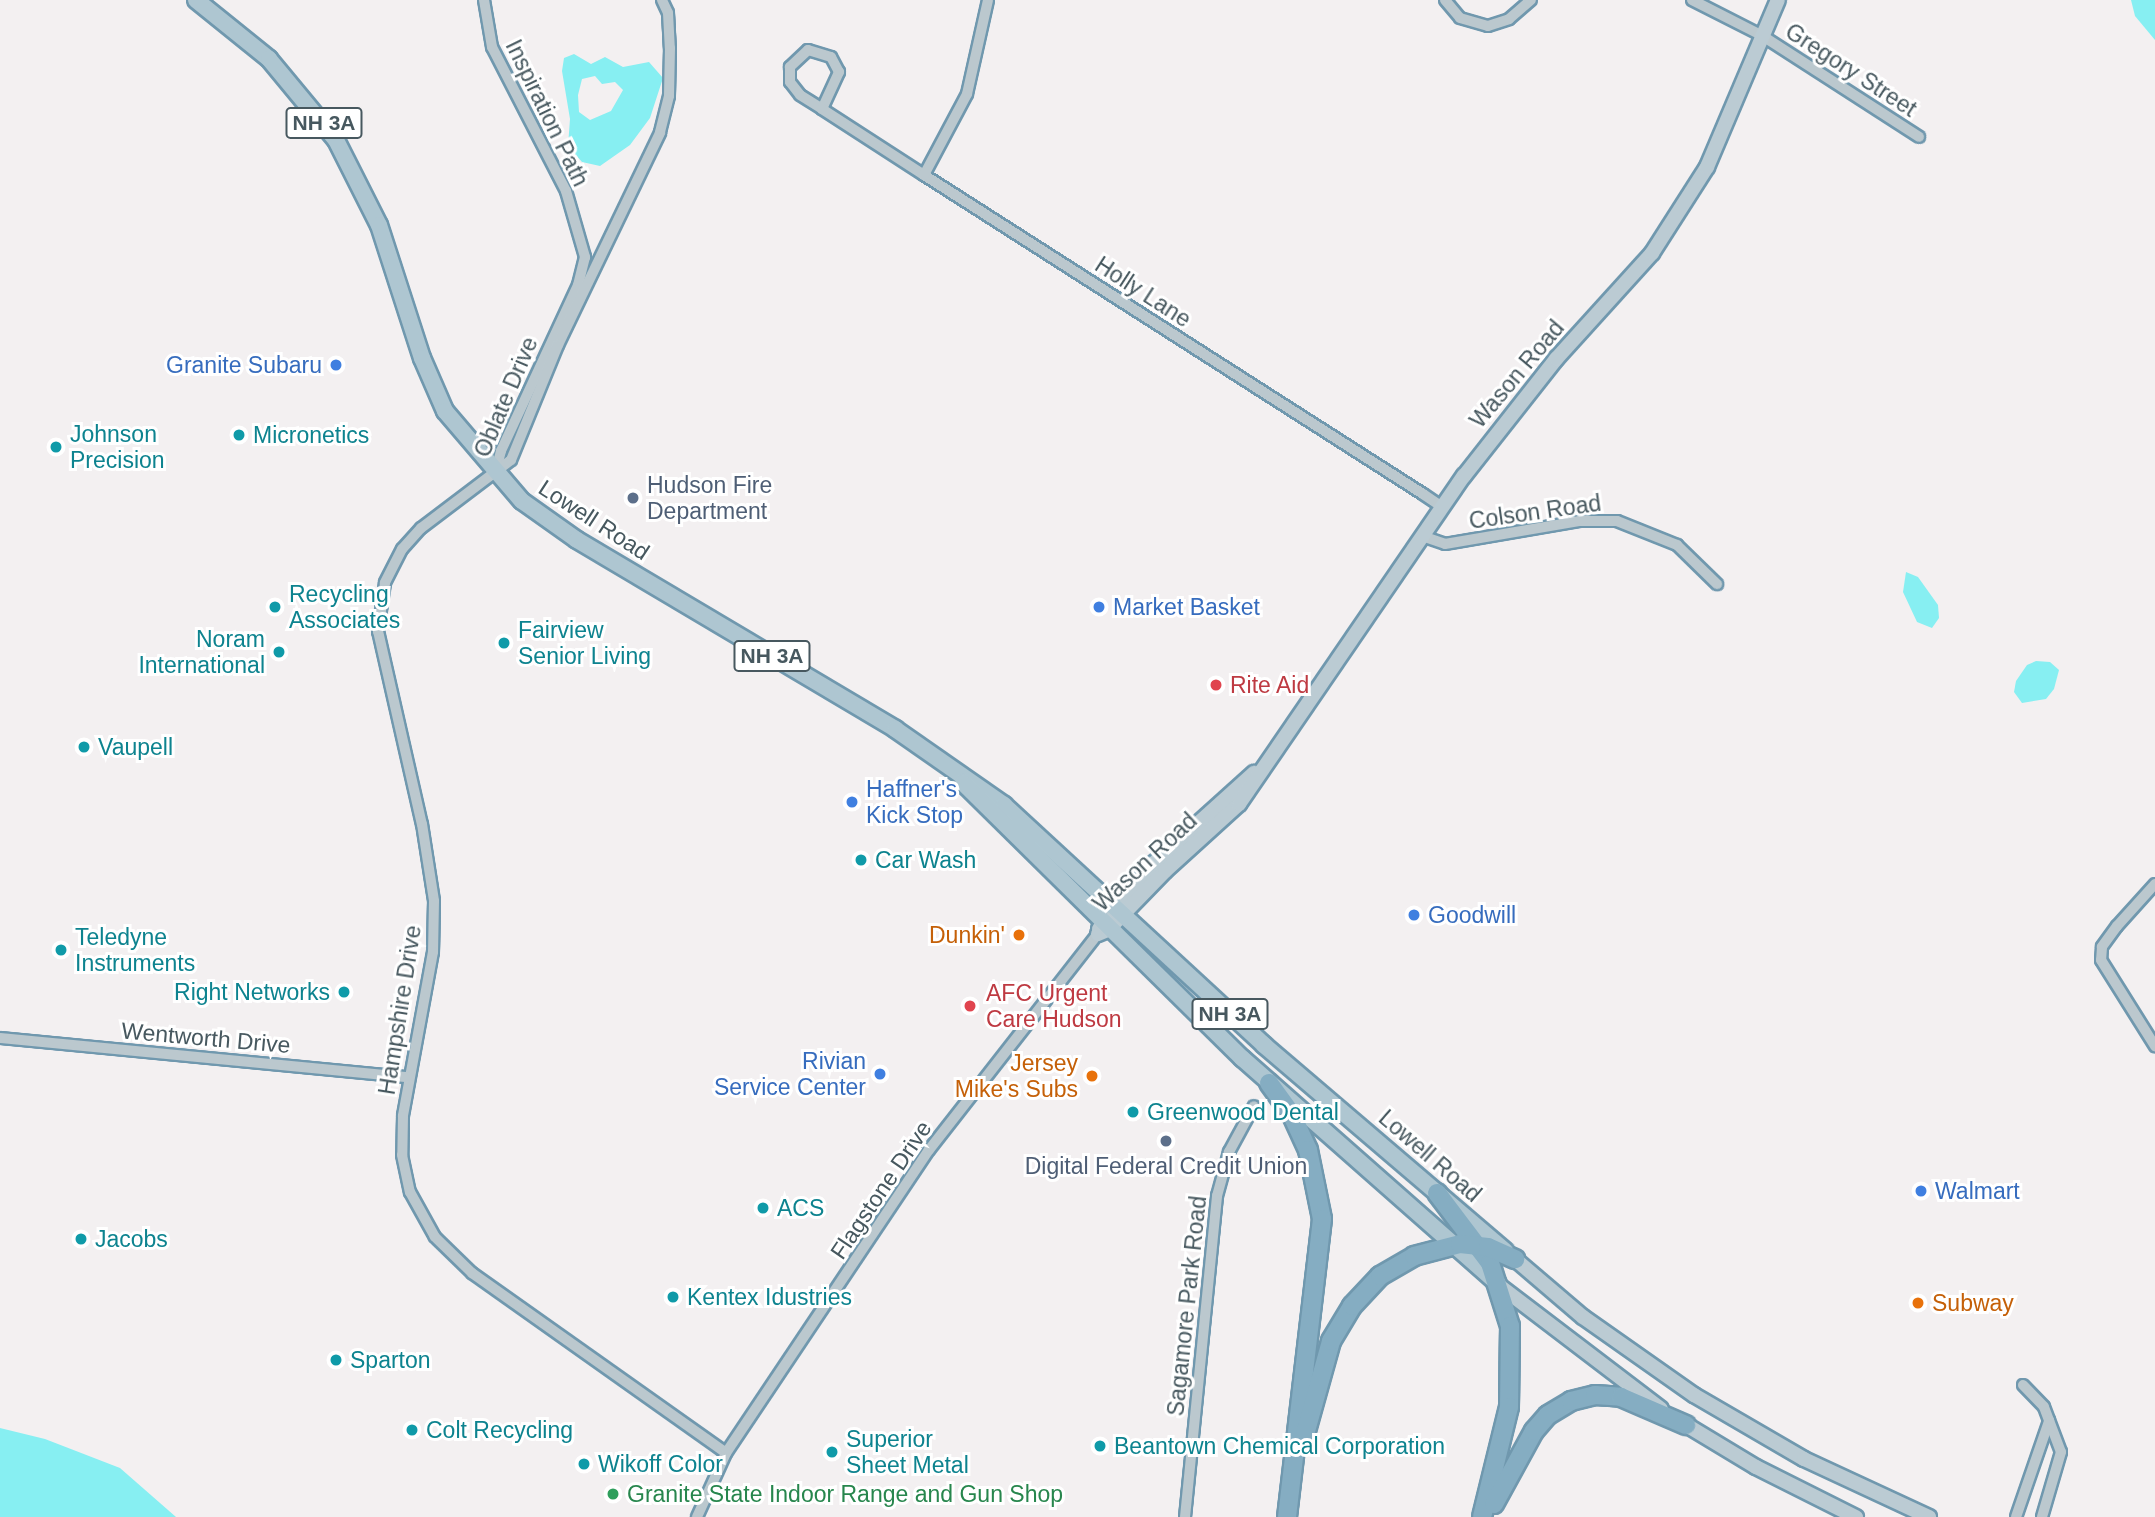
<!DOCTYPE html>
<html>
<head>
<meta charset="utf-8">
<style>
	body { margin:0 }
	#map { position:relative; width:2155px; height:1517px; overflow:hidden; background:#f3f0f1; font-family:Helvetica,sans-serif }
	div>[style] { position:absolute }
	.water>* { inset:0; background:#87eff2 }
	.roads { filter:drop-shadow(2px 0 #7098ae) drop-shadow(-2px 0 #7098ae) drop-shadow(0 2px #7098ae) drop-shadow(0 -2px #7098ae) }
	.street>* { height:10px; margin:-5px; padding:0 5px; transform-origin:5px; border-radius:5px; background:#bbc8ce }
	.secondary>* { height:14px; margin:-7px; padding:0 7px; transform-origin:7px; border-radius:7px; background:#bbcbd3 }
	.primary>* { height:16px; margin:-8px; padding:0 8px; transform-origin:8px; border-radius:8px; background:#aec6d1 }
	.highway>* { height:18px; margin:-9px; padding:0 9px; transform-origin:9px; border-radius:9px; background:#85adc2 }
	.dots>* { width:19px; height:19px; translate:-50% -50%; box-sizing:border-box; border:4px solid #fff; border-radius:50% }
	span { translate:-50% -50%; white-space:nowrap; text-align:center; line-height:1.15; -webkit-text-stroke:6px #fff; paint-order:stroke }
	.shield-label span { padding:2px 5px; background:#fff; border:2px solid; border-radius:5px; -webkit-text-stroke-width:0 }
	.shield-label { font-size:21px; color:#47585f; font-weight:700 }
	.street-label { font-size:23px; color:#47585f }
	.shop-label { font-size:23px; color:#366cbe }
	.right { translate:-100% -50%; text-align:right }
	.left { translate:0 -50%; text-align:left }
	.culture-label { font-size:23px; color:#0d838f }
	.service-label { font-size:23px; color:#4e5e75 }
	.health-label { font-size:23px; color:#be3a42 }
	.food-label { font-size:23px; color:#c56008 }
	.leisure-label { font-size:23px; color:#27864d }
</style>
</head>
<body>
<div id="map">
	<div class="water">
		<i style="clip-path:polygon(2131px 0,2155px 0,2155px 40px,2135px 16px)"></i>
		<i style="clip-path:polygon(evenodd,574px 54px,591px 64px,605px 57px,623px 67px,649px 62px,663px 78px,650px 118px,630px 145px,600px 166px,582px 162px,568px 146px,570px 119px,562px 71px,564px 58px,574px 54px,595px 76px,602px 84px,615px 82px,623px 90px,611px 111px,590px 120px,579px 112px,578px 95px,582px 79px,595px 76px)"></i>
		<i style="clip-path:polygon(1906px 572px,1918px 577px,1938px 605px,1939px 618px,1932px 628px,1917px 622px,1903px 592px)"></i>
		<i style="clip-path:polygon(2036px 661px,2050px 662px,2059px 670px,2054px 689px,2046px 699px,2022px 703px,2014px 692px,2016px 681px,2027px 665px)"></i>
		<i style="clip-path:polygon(0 1428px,45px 1439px,120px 1468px,176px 1517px,0 1517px)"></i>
	</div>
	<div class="roads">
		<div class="street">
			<i style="left:484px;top:0;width:48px;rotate:80.3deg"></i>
			<i style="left:492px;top:47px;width:162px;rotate:62.8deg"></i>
			<i style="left:566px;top:191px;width:69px;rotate:73.9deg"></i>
			<i style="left:585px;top:257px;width:29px;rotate:104deg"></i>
			<i style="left:578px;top:285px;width:183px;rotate:114.9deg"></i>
			<i style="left:501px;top:451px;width:24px;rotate:105deg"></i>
			<i style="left:662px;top:0;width:14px;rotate:65deg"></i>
			<i style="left:668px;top:13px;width:35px;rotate:87deg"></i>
			<i style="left:670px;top:48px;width:48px;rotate:91.2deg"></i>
			<i style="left:669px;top:96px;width:38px;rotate:104deg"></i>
			<i style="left:660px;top:133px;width:235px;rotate:115.7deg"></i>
			<i style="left:558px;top:345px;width:124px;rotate:112.2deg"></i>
			<i style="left:511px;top:460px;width:113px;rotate:142.9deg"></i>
			<i style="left:421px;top:528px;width:28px;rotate:132deg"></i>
			<i style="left:402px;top:549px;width:38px;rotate:117deg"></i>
			<i style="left:385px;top:583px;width:49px;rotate:98.3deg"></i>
			<i style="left:378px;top:631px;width:198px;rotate:77.2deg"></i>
			<i style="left:422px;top:824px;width:78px;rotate:81.1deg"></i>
			<i style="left:434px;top:901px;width:51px;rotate:91.1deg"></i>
			<i style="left:433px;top:952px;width:167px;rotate:100.4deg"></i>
			<i style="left:403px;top:1116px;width:39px;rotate:91deg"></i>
			<i style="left:402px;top:1155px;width:38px;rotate:78deg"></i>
			<i style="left:410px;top:1192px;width:51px;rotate:60.9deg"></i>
			<i style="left:435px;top:1237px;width:52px;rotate:44.2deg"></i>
			<i style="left:472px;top:1273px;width:311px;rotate:35.3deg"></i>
			<i style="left:1445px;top:0;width:23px;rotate:50deg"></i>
			<i style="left:1460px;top:18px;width:29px;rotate:16deg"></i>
			<i style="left:1488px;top:26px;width:22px;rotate:-18deg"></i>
			<i style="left:1509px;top:19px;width:29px;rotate:-41deg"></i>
			<i style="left:1692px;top:0;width:77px;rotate:26.9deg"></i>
			<i style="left:1761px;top:35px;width:188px;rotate:32.8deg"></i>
			<i style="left:822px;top:109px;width:41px;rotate:-65.3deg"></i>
			<i style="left:839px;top:72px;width:17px;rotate:-118deg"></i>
			<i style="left:831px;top:57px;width:24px;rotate:-163deg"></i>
			<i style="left:808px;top:50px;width:25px;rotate:137deg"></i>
			<i style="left:790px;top:67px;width:15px;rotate:90deg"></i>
			<i style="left:790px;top:82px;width:16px;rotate:52deg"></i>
			<i style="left:800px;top:95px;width:26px;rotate:32deg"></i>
			<i style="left:822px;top:109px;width:121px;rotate:32.9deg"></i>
			<i style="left:924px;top:175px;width:592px;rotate:32.59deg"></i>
			<i style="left:1423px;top:494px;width:23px;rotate:34deg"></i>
			<i style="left:924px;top:175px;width:92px;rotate:-62deg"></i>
			<i style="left:967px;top:94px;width:96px;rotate:-77.4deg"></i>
			<i style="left:1422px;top:536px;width:24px;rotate:19deg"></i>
			<i style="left:1445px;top:544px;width:136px;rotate:-9.7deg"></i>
			<i style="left:1579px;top:521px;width:38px"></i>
			<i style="left:1617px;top:521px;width:65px;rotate:21.8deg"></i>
			<i style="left:1677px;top:545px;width:56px;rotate:44.3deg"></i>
			<i style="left:2155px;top:884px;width:57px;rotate:132.1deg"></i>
			<i style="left:2117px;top:926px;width:26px;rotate:126deg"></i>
			<i style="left:2102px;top:947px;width:13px;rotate:94deg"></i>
			<i style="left:2101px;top:960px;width:102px;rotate:57.9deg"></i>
			<i style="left:0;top:1038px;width:410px;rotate:5.5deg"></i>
			<i style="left:2023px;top:1385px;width:30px;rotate:46deg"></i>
			<i style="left:2044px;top:1407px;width:48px;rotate:69.3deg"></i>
			<i style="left:2061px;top:1452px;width:68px;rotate:106.3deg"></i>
			<i style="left:697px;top:1517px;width:70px;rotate:-65.6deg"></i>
			<i style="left:726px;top:1453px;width:365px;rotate:-56.2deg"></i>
			<i style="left:929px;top:1150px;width:274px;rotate:-52deg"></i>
			<i style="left:1185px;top:1517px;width:323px;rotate:-84.3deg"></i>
			<i style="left:1217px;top:1196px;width:46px;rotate:-74.7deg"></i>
			<i style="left:1229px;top:1152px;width:52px;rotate:-61.5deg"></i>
			<i style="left:2016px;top:1517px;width:102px;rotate:-71deg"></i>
		</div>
		<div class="secondary">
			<i style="left:1099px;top:929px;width:86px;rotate:-50.2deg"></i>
			<i style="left:1154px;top:863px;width:135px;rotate:-42deg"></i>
			<i style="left:1098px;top:934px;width:11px;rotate:-22deg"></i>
			<i style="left:1108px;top:930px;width:82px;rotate:-46deg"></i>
			<i style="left:1165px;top:871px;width:100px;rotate:-42.2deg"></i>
			<i style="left:1239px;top:804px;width:398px;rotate:-55.6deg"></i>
			<i style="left:1464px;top:476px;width:149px;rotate:-51.8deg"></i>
			<i style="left:1556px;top:359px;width:143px;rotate:-47.8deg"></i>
			<i style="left:1652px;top:253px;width:102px;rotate:-57.4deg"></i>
			<i style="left:1707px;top:167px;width:181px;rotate:-67deg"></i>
			<i style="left:1515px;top:1259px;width:89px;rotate:40.5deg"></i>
			<i style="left:1583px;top:1317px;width:136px;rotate:35.1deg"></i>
			<i style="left:1694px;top:1395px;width:127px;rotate:30.2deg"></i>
			<i style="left:1804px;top:1459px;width:138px;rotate:24.9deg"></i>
			<i style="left:1501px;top:1287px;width:201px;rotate:37.3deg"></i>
			<i style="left:1678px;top:1420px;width:91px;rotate:31.1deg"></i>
			<i style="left:1756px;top:1467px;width:112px;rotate:26.6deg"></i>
		</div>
		<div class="primary">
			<i style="left:196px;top:0;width:94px;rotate:38.9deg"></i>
			<i style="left:269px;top:59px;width:105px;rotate:50.4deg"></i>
			<i style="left:336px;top:140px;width:95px;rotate:63.2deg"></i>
			<i style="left:379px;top:225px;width:140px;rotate:72.1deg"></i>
			<i style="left:422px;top:358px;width:58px;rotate:66.5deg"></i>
			<i style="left:445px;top:411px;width:118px;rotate:49.5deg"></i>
			<i style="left:522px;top:501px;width:67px;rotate:35.3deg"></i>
			<i style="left:577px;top:540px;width:370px;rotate:30.7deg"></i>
			<i style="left:895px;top:729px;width:133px;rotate:34.9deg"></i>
			<i style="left:1004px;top:805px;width:354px;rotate:42.7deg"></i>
			<i style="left:1264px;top:1045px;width:317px;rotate:40.5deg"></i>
			<i style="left:963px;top:783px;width:392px;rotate:44.6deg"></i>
			<i style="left:1242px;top:1058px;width:341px;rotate:41.4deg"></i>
		</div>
		<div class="highway">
			<i style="left:1269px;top:1083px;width:37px;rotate:54deg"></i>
			<i style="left:1291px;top:1113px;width:41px;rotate:65.3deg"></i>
			<i style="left:1308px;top:1150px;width:70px;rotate:78.5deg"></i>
			<i style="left:1322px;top:1219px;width:300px;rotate:96.7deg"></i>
			<i style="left:1437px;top:1193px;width:88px;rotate:52.9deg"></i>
			<i style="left:1490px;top:1263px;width:66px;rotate:72.4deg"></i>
			<i style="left:1510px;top:1326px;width:81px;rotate:90.7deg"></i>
			<i style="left:1509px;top:1407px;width:113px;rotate:103.8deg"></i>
			<i style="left:1304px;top:1438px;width:101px;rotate:-74.4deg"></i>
			<i style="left:1331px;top:1341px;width:41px;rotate:-59deg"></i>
			<i style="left:1352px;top:1306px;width:41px;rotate:-47deg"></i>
			<i style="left:1380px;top:1276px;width:39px;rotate:-30deg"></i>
			<i style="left:1414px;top:1256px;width:48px;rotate:-14.6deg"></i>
			<i style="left:1460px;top:1244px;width:28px;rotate:6deg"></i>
			<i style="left:1488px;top:1247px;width:30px;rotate:24deg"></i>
			<i style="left:1494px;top:1504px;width:83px;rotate:-61.3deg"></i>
			<i style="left:1534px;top:1431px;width:21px;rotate:-49deg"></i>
			<i style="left:1548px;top:1415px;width:27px;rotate:-31deg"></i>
			<i style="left:1571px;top:1401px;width:25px;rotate:-14deg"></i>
			<i style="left:1595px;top:1395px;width:26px;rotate:4deg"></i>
			<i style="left:1621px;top:1397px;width:71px;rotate:23.3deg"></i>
		</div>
	</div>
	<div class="dots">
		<i style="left:336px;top:365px;background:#3f7fe0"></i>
		<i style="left:239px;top:435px;background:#0f9aa8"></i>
		<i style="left:56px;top:447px;background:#0f9aa8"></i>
		<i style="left:633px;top:498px;background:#5c6f8a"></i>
		<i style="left:275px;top:607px;background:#0f9aa8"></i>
		<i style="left:1099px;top:607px;background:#3f7fe0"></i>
		<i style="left:504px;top:643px;background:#0f9aa8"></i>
		<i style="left:279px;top:652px;background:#0f9aa8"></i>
		<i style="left:1216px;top:685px;background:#e0444e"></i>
		<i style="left:84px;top:747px;background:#0f9aa8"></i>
		<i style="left:852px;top:802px;background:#3f7fe0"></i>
		<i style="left:861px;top:860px;background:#0f9aa8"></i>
		<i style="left:1414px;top:915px;background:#3f7fe0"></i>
		<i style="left:1019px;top:935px;background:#e8710a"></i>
		<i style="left:61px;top:950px;background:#0f9aa8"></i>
		<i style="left:344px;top:992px;background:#0f9aa8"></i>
		<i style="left:970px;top:1006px;background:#e0444e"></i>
		<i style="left:880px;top:1074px;background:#3f7fe0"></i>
		<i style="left:1092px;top:1076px;background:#e8710a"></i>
		<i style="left:1133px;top:1112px;background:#0f9aa8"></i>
		<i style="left:1166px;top:1141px;background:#5c6f8a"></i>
		<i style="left:1921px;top:1191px;background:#3f7fe0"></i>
		<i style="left:763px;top:1208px;background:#0f9aa8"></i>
		<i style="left:81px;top:1239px;background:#0f9aa8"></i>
		<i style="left:673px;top:1297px;background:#0f9aa8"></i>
		<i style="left:1918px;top:1303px;background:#e8710a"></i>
		<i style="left:336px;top:1360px;background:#0f9aa8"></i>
		<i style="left:412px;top:1430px;background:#0f9aa8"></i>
		<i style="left:1100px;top:1446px;background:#0f9aa8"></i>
		<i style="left:832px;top:1452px;background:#0f9aa8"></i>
		<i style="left:584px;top:1464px;background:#0f9aa8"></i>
		<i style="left:613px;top:1494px;background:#2e9e5b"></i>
	</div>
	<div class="shield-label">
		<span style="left:324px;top:123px">NH 3A</span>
		<span style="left:772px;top:656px">NH 3A</span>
		<span style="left:1230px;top:1014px">NH 3A</span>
	</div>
	<div class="street-label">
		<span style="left:1851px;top:70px;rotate:33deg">Gregory Street</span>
		<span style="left:547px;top:113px;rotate:64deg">Inspiration Path</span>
		<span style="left:1143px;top:292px;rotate:33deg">Holly Lane</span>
		<span style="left:1517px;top:374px;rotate:-50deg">Wason Road</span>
		<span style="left:506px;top:397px;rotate:-67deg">Oblate Drive</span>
		<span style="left:1535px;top:512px;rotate:-8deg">Colson Road</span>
		<span style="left:594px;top:520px;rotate:33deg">Lowell Road</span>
		<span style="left:1145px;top:862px;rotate:-43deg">Wason Road</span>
		<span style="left:400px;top:1010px;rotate:-81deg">Hampshire Drive</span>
		<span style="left:206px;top:1038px;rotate:5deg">Wentworth Drive</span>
		<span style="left:1430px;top:1156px;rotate:41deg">Lowell Road</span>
		<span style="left:881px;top:1190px;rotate:-56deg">Flagstone Drive</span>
		<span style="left:1187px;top:1306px;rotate:-84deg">Sagamore Park Road</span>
	</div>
	<div class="shop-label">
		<span class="right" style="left:322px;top:365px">Granite Subaru</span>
		<span class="left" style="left:1113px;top:607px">Market Basket</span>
		<span class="left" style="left:866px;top:802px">Haffner's<br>Kick Stop</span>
		<span class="left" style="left:1428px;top:915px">Goodwill</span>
		<span class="right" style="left:866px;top:1074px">Rivian<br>Service Center</span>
		<span class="left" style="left:1935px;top:1191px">Walmart</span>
	</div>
	<div class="culture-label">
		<span class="left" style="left:70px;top:447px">Johnson<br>Precision</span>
		<span class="left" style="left:253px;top:435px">Micronetics</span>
		<span class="left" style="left:289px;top:607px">Recycling<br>Associates</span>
		<span class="left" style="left:518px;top:643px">Fairview<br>Senior Living</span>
		<span class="right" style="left:265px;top:652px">Noram<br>International</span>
		<span class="left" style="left:98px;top:747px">Vaupell</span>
		<span class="left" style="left:875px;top:860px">Car Wash</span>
		<span class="left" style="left:75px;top:950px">Teledyne<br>Instruments</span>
		<span class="right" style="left:330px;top:992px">Right Networks</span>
		<span class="left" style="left:1147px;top:1112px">Greenwood Dental</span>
		<span class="left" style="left:777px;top:1208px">ACS</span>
		<span class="left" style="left:95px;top:1239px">Jacobs</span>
		<span class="left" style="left:687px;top:1297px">Kentex Idustries</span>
		<span class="left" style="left:350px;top:1360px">Sparton</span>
		<span class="left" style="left:426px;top:1430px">Colt Recycling</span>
		<span class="left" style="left:846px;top:1452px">Superior<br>Sheet Metal</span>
		<span class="left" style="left:1114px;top:1446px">Beantown Chemical Corporation</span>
		<span class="left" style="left:598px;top:1464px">Wikoff Color</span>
	</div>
	<div class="service-label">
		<span class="left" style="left:647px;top:498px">Hudson Fire<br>Department</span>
		<span style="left:1166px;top:1166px">Digital Federal Credit Union</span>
	</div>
	<div class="health-label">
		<span class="left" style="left:1230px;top:685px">Rite Aid</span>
		<span class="left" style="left:986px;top:1006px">AFC Urgent<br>Care Hudson</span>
	</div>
	<div class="food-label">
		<span class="right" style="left:1005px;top:935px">Dunkin'</span>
		<span class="right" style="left:1078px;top:1076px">Jersey<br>Mike's Subs</span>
		<span class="left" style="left:1932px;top:1303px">Subway</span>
	</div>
	<div class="leisure-label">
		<span class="left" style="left:627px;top:1494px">Granite State Indoor Range and Gun Shop</span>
	</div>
</div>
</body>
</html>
